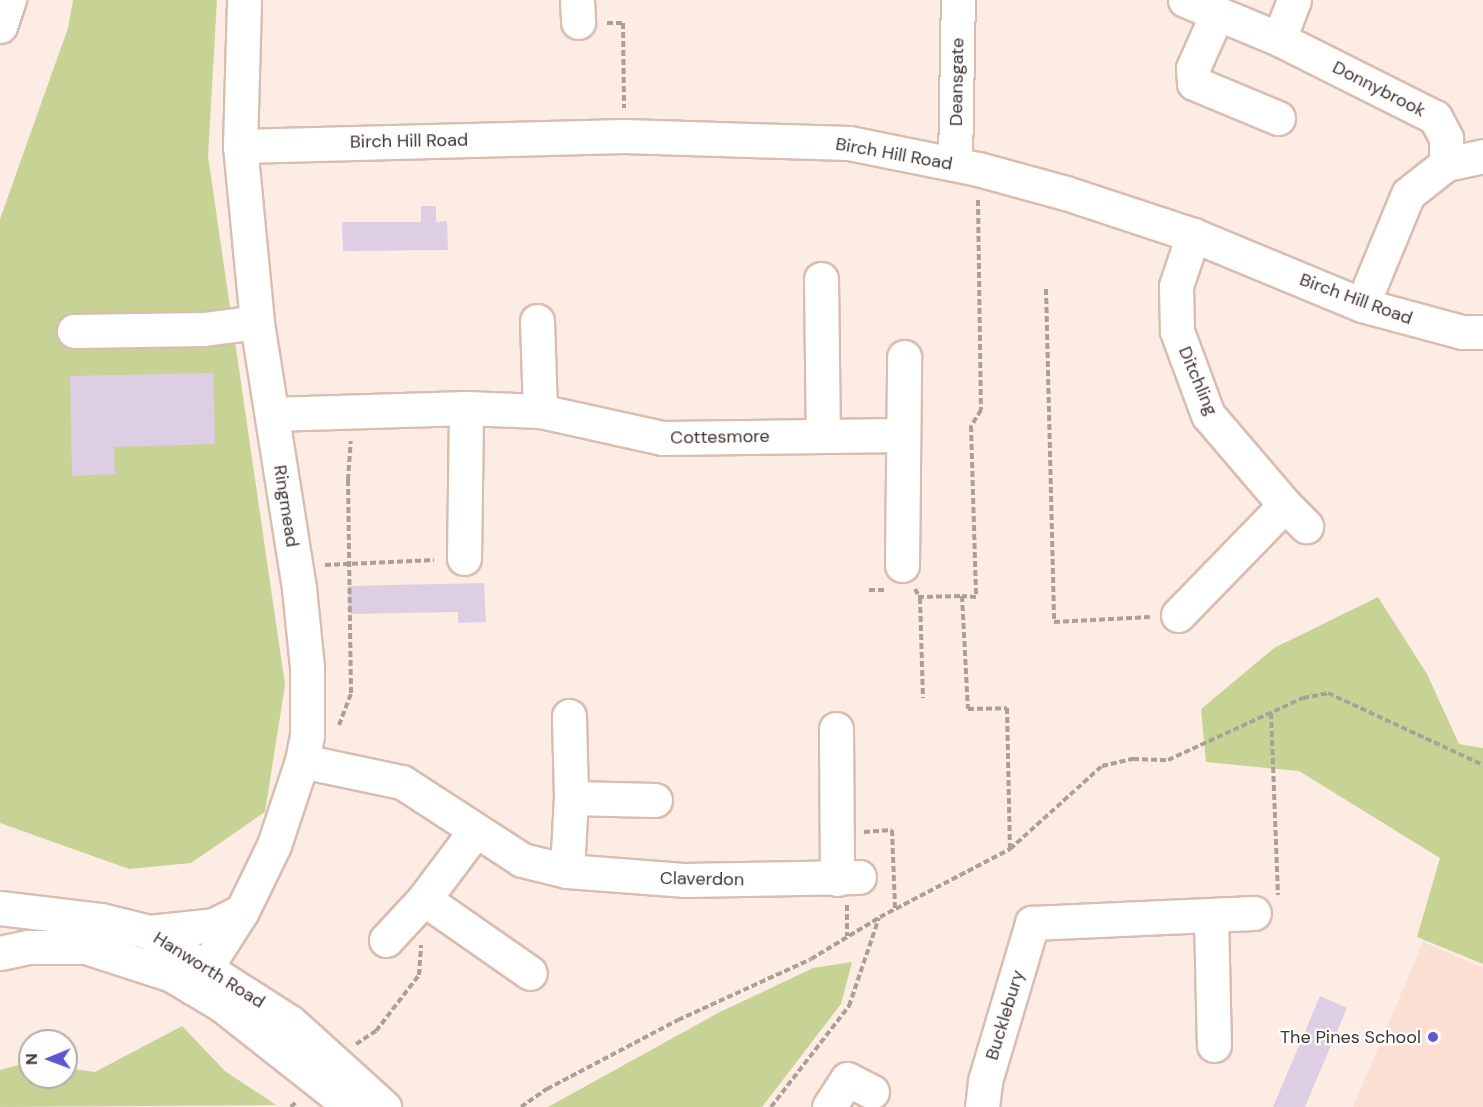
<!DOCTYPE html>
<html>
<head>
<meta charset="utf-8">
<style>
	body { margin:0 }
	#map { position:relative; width:1483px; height:1107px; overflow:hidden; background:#fcece4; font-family:"DM Sans",sans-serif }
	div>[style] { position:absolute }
	.built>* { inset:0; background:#fbdfd2 }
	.green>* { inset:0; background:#c6d394 }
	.building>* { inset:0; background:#decee4 }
	.path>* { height:4px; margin-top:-2px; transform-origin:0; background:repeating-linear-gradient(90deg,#ac9f98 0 6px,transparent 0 9px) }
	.roads { filter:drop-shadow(2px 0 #d8bdb1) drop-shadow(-2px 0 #d8bdb1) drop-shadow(0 2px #d8bdb1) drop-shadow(0 -2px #d8bdb1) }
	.minor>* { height:33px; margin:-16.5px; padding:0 16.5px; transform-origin:16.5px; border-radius:16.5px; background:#fff }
	.dots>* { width:16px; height:16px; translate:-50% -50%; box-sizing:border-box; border:3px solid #fdfdfd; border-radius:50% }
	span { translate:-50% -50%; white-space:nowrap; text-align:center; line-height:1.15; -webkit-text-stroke:4.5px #fdfdfd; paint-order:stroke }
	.street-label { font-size:18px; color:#403631 }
	.poi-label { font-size:18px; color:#403631 }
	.right { translate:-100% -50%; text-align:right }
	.north { position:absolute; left:18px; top:1029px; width:60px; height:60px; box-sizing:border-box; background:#fdfdfd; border:2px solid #b1adab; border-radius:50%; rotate:269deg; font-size:16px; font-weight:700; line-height:24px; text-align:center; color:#403631 }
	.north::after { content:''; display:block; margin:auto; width:21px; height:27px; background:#6156cf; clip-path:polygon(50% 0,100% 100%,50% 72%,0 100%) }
</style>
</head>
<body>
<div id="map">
	<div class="built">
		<i style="clip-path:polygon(1423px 942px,1483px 968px,1483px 1107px,1353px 1107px)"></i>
	</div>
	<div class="green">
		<i style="clip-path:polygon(73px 0,217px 0,208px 156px,285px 685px,265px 812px,191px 863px,129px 869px,0 823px,0 219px,68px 28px)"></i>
		<i style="clip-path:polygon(1378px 597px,1427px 674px,1459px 744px,1483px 748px,1483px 964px,1417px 937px,1440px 858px,1299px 771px,1206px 762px,1201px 709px,1274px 648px)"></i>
		<i style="clip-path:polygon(852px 962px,841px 1004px,762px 1107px,548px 1107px,718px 1013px,813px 968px)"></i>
		<i style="clip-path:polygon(182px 1026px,225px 1071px,276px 1105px,0 1107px,0 1070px,26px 1063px,30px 1064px,30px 1077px,66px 1077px,66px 1068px,95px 1072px)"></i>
	</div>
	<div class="building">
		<i style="clip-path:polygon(421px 206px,436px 206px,436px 222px,447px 221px,448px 250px,343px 251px,342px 222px,421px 222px)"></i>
		<i style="clip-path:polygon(213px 373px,215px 444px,114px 447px,115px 474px,72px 476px,70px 376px)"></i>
		<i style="clip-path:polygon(484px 583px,486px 622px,458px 623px,458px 612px,349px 614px,348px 586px)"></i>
		<i style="clip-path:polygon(1320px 996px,1347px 1008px,1315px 1083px,1305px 1107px,1273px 1107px)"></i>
	</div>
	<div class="path">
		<i style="left:607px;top:23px;width:16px"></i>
		<i style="left:623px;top:23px;width:85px;rotate:89.3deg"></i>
		<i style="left:978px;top:200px;width:210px;rotate:89.2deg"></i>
		<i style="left:981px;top:410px;width:19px;rotate:122deg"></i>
		<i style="left:971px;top:426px;width:171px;rotate:88.3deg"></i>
		<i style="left:976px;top:597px;width:14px;rotate:-176deg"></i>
		<i style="left:962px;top:596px;width:113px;rotate:87deg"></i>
		<i style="left:968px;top:709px;width:39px;rotate:-1deg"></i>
		<i style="left:1007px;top:708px;width:141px;rotate:88.8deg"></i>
		<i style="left:1046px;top:289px;width:333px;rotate:88.6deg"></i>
		<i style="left:1054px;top:622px;width:96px;rotate:-3deg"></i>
		<i style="left:325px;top:565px;width:109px;rotate:-2.6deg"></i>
		<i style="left:915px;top:589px;width:10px;rotate:61deg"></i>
		<i style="left:920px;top:598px;width:100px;rotate:88.3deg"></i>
		<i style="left:869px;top:590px;width:18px"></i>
		<i style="left:918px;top:597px;width:44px;rotate:-1.3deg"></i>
		<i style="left:1271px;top:713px;width:182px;rotate:87.8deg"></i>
		<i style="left:339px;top:725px;width:34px;rotate:-69deg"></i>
		<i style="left:351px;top:693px;width:213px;rotate:-90.8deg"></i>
		<i style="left:348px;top:480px;width:39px;rotate:-86deg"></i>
		<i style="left:864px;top:832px;width:28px;rotate:-4deg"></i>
		<i style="left:892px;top:830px;width:79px;rotate:87.8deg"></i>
		<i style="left:847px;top:905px;width:31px;rotate:90deg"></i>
		<i style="left:356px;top:1044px;width:24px;rotate:-33deg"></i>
		<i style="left:376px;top:1031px;width:71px;rotate:-52.5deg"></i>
		<i style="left:419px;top:975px;width:30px;rotate:-86deg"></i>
		<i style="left:291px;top:1107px;width:8px;rotate:-45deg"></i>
		<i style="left:521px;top:1107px;width:32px;rotate:-35deg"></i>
		<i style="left:547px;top:1089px;width:148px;rotate:-27.8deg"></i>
		<i style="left:678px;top:1020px;width:146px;rotate:-24.6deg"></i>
		<i style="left:811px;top:959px;width:81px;rotate:-31.3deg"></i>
		<i style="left:880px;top:917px;width:147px;rotate:-27.6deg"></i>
		<i style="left:1010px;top:849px;width:124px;rotate:-42.1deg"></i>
		<i style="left:1102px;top:766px;width:32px;rotate:-13deg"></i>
		<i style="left:1133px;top:759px;width:35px;rotate:2deg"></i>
		<i style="left:1168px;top:760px;width:149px;rotate:-24.7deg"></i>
		<i style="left:1303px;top:698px;width:25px;rotate:-11deg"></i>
		<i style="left:1328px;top:693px;width:171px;rotate:24.9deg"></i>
		<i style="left:771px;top:1107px;width:128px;rotate:-52.3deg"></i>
		<i style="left:849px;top:1006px;width:93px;rotate:-71.2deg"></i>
	</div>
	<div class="roads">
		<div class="minor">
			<i style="left:577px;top:0;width:22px;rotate:87deg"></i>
			<i style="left:1185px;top:0;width:102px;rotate:22.5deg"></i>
			<i style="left:1279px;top:39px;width:174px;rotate:26.6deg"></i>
			<i style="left:1435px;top:117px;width:24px;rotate:62deg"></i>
			<i style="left:1446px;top:138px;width:26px;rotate:90deg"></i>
			<i style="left:1446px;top:164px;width:48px;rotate:141.7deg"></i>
			<i style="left:1408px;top:194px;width:120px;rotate:112.5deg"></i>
			<i style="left:1217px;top:14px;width:59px;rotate:114deg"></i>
			<i style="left:1193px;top:68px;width:15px;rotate:86deg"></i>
			<i style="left:1194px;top:83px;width:91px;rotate:22.6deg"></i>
			<i style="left:0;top:26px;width:28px;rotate:-71deg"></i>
			<i style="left:1279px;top:39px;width:42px;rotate:-69deg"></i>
			<i style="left:240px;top:146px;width:384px;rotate:-1.5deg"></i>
			<i style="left:624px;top:136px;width:225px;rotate:1.8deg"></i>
			<i style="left:849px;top:143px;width:132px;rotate:11.4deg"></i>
			<i style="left:978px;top:169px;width:91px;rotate:15.3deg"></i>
			<i style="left:1066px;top:193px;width:134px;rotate:18.3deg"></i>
			<i style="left:1193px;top:235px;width:183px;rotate:22.5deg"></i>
			<i style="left:1362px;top:305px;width:104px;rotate:15.1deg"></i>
			<i style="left:1462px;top:332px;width:21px"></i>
			<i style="left:955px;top:164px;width:164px;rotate:-89deg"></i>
			<i style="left:1446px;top:164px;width:38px;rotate:-12deg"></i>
			<i style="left:821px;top:279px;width:157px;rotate:89.3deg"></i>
			<i style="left:537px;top:321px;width:90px;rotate:88.1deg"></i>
			<i style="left:74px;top:331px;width:130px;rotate:-0.9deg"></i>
			<i style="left:204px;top:329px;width:53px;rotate:-7.5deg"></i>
			<i style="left:272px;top:414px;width:194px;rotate:-1.8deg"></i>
			<i style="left:466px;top:408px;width:74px;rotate:2.3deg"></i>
			<i style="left:540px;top:411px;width:126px;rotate:12.4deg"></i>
			<i style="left:663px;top:438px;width:240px;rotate:-0.7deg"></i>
			<i style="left:1285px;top:505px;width:30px;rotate:45deg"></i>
			<i style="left:464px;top:558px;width:150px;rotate:-89.2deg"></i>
			<i style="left:902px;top:565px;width:208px;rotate:-89.4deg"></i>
			<i style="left:1178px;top:615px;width:153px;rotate:-45.8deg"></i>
			<i style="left:1285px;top:505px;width:118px;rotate:-130.5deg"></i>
			<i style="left:1208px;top:415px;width:90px;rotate:-110.3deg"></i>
			<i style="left:1177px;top:331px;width:45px;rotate:-91.3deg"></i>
			<i style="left:1176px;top:286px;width:54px;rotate:-71.6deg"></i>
			<i style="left:836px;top:729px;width:150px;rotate:89.6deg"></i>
			<i style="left:302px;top:761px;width:102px;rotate:11.9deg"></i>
			<i style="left:402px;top:782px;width:143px;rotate:33deg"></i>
			<i style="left:522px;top:860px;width:46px;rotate:13.7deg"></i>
			<i style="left:567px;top:871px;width:116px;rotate:4.4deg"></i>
			<i style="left:683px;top:880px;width:176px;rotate:-1deg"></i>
			<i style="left:571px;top:798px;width:84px;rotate:1.4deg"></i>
			<i style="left:567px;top:871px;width:73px;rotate:-86.9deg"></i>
			<i style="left:571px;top:798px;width:82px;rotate:-91.4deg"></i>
			<i style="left:424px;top:899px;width:129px;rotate:34.9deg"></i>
			<i style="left:0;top:908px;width:102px;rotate:6.8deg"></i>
			<i style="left:101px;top:920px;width:49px;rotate:14deg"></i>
			<i style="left:149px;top:932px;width:167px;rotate:32.6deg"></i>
			<i style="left:290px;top:1022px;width:127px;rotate:42.1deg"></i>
			<i style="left:1211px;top:916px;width:129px;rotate:88.7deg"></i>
			<i style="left:149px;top:932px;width:65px;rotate:-6.1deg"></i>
			<i style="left:214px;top:925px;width:31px;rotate:-27deg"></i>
			<i style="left:386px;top:940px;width:56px;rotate:-47.2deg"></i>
			<i style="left:424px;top:899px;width:85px;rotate:-53.1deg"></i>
			<i style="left:0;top:953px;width:30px;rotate:-12deg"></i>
			<i style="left:29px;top:947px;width:57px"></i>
			<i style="left:86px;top:947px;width:90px;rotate:18deg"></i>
			<i style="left:172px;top:975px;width:58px;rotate:31deg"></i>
			<i style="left:222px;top:1005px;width:164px;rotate:38.3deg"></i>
			<i style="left:193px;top:988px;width:91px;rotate:-57.5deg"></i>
			<i style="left:242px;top:911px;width:73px;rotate:-64.1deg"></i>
			<i style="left:274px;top:845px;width:89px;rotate:-71.6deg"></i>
			<i style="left:302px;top:761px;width:25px;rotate:-79deg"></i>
			<i style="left:307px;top:736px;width:69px;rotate:-90deg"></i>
			<i style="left:307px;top:667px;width:79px;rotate:-95.8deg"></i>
			<i style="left:299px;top:588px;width:269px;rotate:-99deg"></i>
			<i style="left:257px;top:322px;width:177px;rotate:-95.5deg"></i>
			<i style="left:240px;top:146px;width:146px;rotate:-88.4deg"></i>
			<i style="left:829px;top:1107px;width:33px;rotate:-57deg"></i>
			<i style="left:847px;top:1079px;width:28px;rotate:27deg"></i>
			<i style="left:982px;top:1107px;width:26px;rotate:-83deg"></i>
			<i style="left:985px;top:1081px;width:165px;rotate:-73.4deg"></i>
			<i style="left:1032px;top:923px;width:222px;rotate:-2.6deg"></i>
		</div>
	</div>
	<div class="dots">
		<i style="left:1433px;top:1037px;background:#6156cf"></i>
	</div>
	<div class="street-label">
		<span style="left:957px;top:82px;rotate:-89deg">Deansgate</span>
		<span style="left:1379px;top:89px;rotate:27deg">Donnybrook</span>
		<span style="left:409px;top:141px;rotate:-1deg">Birch Hill Road</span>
		<span style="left:894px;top:154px;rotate:10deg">Birch Hill Road</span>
		<span style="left:1356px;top:299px;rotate:20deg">Birch Hill Road</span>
		<span style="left:1198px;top:381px;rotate:67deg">Ditchling</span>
		<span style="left:720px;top:437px;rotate:-1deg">Cottesmore</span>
		<span style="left:286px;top:506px;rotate:81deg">Ringmead</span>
		<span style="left:702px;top:879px;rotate:1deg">Claverdon</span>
		<span style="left:209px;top:970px;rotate:32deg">Hanworth Road</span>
		<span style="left:1005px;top:1015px;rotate:-73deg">Bucklebury</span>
	</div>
	<div class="poi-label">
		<span class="right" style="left:1421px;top:1037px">The Pines School</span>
	</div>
	<div class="north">N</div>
</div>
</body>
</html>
